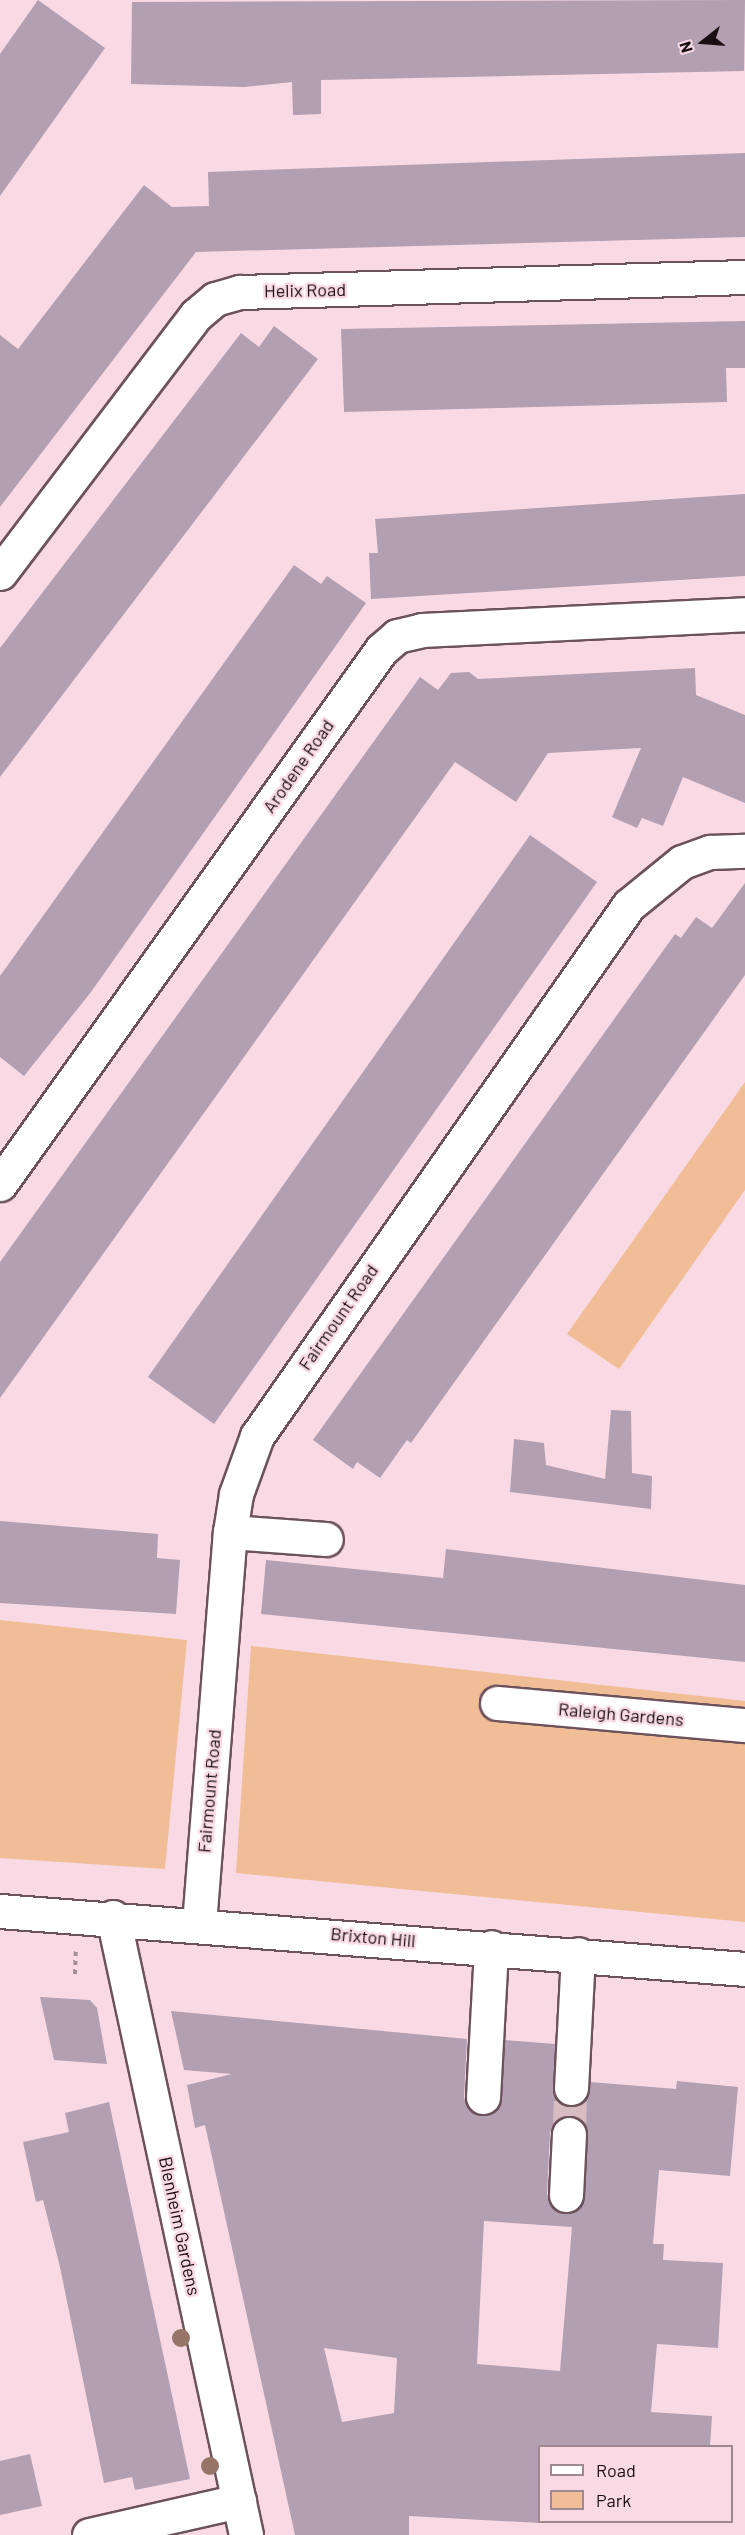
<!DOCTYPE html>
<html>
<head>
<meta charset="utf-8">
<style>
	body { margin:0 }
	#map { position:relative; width:745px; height:2535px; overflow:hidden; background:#f9dae4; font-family:Barlow,sans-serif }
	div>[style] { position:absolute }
	.green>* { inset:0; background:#f0bd96 }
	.building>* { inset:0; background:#b29fb2 }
	.minor-tunnel>* { height:33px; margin-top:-16.5px; transform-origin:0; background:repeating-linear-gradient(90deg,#d7bcc4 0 33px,transparent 0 49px) }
	.path>* { height:4px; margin-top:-2px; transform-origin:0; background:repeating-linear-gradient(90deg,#a68e96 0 4.5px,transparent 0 9px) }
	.roads { filter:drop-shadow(2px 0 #6c525b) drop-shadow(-2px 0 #6c525b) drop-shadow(0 2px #6c525b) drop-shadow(0 -2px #6c525b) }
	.minor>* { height:33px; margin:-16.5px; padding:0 16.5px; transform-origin:16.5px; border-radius:16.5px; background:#fff }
	.highway>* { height:33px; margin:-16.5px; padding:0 16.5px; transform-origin:16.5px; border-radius:16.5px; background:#fff }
	.trees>* { width:18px; height:18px; margin:-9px; border-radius:50%; background:#967467 }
	span { translate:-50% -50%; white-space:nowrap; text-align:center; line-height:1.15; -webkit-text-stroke:5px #f9dae4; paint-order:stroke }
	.street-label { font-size:18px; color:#190f12 }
	.legend { position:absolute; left:538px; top:2445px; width:195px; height:78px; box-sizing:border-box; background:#f9dae4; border:2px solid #9f8990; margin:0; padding:8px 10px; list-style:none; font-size:18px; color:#190f12 }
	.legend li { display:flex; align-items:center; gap:12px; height:30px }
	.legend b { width:30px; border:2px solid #9f8990 }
	.north { position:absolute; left:673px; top:12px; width:60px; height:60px; -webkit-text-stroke:4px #f9dae4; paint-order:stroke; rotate:253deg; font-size:16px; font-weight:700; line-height:24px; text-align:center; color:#190f12 }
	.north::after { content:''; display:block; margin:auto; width:21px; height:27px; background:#190f12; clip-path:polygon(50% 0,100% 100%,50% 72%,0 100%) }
</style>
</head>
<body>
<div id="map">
	<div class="green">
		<i style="clip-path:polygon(745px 1082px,745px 1190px,619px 1369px,567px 1334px)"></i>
		<i style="clip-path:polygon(0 1620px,187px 1640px,165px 1869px,0 1858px)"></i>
		<i style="clip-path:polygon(251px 1646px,745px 1701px,745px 1922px,236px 1873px)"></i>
	</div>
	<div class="building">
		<i style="clip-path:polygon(38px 0,105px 48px,0 196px,0 54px)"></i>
		<i style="clip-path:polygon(745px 0,744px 71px,321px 80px,321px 114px,293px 115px,292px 82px,244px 87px,131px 84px,132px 2px)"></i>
		<i style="clip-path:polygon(745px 153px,745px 237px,196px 252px,0 507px,0 335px,18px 349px,144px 185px,172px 207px,209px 206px,208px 172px)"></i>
		<i style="clip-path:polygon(745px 321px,745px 368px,726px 368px,727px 402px,344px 412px,341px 329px)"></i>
		<i style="clip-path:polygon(274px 326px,318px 359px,0 777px,0 648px,241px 333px,259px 347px)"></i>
		<i style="clip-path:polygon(745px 494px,745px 576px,371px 599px,369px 553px,378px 553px,375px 519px)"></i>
		<i style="clip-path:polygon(294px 565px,321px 584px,327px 576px,366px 603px,91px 992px,24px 1076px,0 1057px,0 976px)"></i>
		<i style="clip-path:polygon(695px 668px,696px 695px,745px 715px,745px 803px,683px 777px,663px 826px,642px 818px,637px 828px,612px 817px,641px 748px,548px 753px,516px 802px,455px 762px,0 1398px,0 1262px,420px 677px,438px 690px,451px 673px,469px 672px,478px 679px)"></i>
		<i style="clip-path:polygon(530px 835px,597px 882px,214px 1424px,148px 1377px)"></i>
		<i style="clip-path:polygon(745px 883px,745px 975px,411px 1443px,407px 1440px,380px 1478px,357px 1462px,353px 1469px,313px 1440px,675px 934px,681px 938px,696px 917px,712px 928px)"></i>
		<i style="clip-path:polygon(611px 1410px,631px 1411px,632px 1473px,652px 1476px,651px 1509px,510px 1492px,514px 1439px,544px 1443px,546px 1465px,605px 1479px)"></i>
		<i style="clip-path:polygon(0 1521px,158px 1534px,157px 1558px,180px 1560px,176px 1614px,0 1603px)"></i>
		<i style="clip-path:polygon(446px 1549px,745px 1585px,745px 1662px,261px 1614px,266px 1560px,443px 1578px)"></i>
		<i style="clip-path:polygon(40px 1997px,90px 2000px,97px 2008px,107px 2064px,54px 2060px)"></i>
		<i style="clip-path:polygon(evenodd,171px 2011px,467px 2039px,464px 2097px,467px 2106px,481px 2116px,492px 2113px,502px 2099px,505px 2040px,555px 2044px,554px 2096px,569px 2107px,586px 2099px,590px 2082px,676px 2089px,677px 2081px,738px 2087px,730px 2176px,659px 2170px,653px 2244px,664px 2244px,663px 2260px,723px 2263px,718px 2348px,657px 2344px,651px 2412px,712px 2416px,710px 2446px,540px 2446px,540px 2523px,409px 2516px,409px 2535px,295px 2535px,205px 2125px,195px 2128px,187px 2085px,232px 2074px,184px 2070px,171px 2011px,569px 2115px,580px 2119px,588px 2135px,585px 2196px,581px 2206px,566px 2214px,555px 2210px,547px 2194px,550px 2133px,554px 2123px,569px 2115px,171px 2011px,484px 2221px,572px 2227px,560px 2371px,477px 2364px,484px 2221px,171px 2011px,324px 2348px,397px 2358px,394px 2413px,342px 2422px,324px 2348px)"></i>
		<i style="clip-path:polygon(109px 2102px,190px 2479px,135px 2490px,132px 2477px,104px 2483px,60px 2267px,43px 2200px,36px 2202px,23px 2142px,69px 2132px,65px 2113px)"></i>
		<i style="clip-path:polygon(30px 2454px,42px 2506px,0 2515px,0 2461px)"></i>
	</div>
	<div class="minor-tunnel">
		<i style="left:569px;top:2134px;width:46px;rotate:-87.5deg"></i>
	</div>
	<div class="path">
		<i style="left:75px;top:1974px;width:23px;rotate:-88deg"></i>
	</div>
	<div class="roads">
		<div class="minor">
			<i style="left:0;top:573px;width:324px;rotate:-52.8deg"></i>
			<i style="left:196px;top:315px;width:25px;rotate:-40deg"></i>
			<i style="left:215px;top:299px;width:26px;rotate:-16deg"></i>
			<i style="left:240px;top:292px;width:505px;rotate:-1.7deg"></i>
			<i style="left:0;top:1184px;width:656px;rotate:-54.49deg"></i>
			<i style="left:381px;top:650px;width:21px;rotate:-41deg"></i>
			<i style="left:397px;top:636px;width:26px;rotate:-13deg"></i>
			<i style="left:422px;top:630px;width:323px;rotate:-2.8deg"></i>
			<i style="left:230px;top:1532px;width:96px;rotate:4.2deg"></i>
			<i style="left:497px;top:1703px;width:249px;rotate:5.1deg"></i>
			<i style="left:113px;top:1917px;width:632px;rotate:77.85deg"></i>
			<i style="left:199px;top:1924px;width:393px;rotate:-85.5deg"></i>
			<i style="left:230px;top:1532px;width:38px;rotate:-81deg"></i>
			<i style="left:236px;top:1494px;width:62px;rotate:-70.1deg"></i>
			<i style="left:257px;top:1436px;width:648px;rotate:-54.99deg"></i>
			<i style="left:629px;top:905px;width:68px;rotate:-39.1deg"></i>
			<i style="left:682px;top:862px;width:30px;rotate:-20deg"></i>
			<i style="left:710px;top:852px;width:35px;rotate:-2deg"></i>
			<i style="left:571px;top:2088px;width:134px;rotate:-87deg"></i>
			<i style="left:483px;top:2097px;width:150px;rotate:-86.9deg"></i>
			<i style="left:566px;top:2195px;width:61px;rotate:-87.2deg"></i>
			<i style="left:89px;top:2535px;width:154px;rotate:-12.8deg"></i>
		</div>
		<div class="highway">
			<i style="left:0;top:1911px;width:747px;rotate:4.45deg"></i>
		</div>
	</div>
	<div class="trees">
		<i style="left:181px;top:2338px"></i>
		<i style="left:210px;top:2466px"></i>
	</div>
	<div class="street-label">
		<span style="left:305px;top:290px;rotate:-1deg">Helix Road</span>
		<span style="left:298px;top:766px;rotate:-55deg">Arodene Road</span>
		<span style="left:338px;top:1317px;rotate:-55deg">Fairmount Road</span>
		<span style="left:621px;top:1714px;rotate:5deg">Raleigh Gardens</span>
		<span style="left:209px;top:1791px;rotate:-85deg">Fairmount Road</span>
		<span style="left:373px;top:1937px;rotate:5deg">Brixton Hill</span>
		<span style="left:180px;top:2226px;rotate:78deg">Blenheim Gardens</span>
	</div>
	<ul class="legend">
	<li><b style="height:8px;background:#fff"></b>Road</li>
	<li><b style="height:16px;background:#f0bd96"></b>Park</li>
	</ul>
	<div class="north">N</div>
</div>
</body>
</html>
